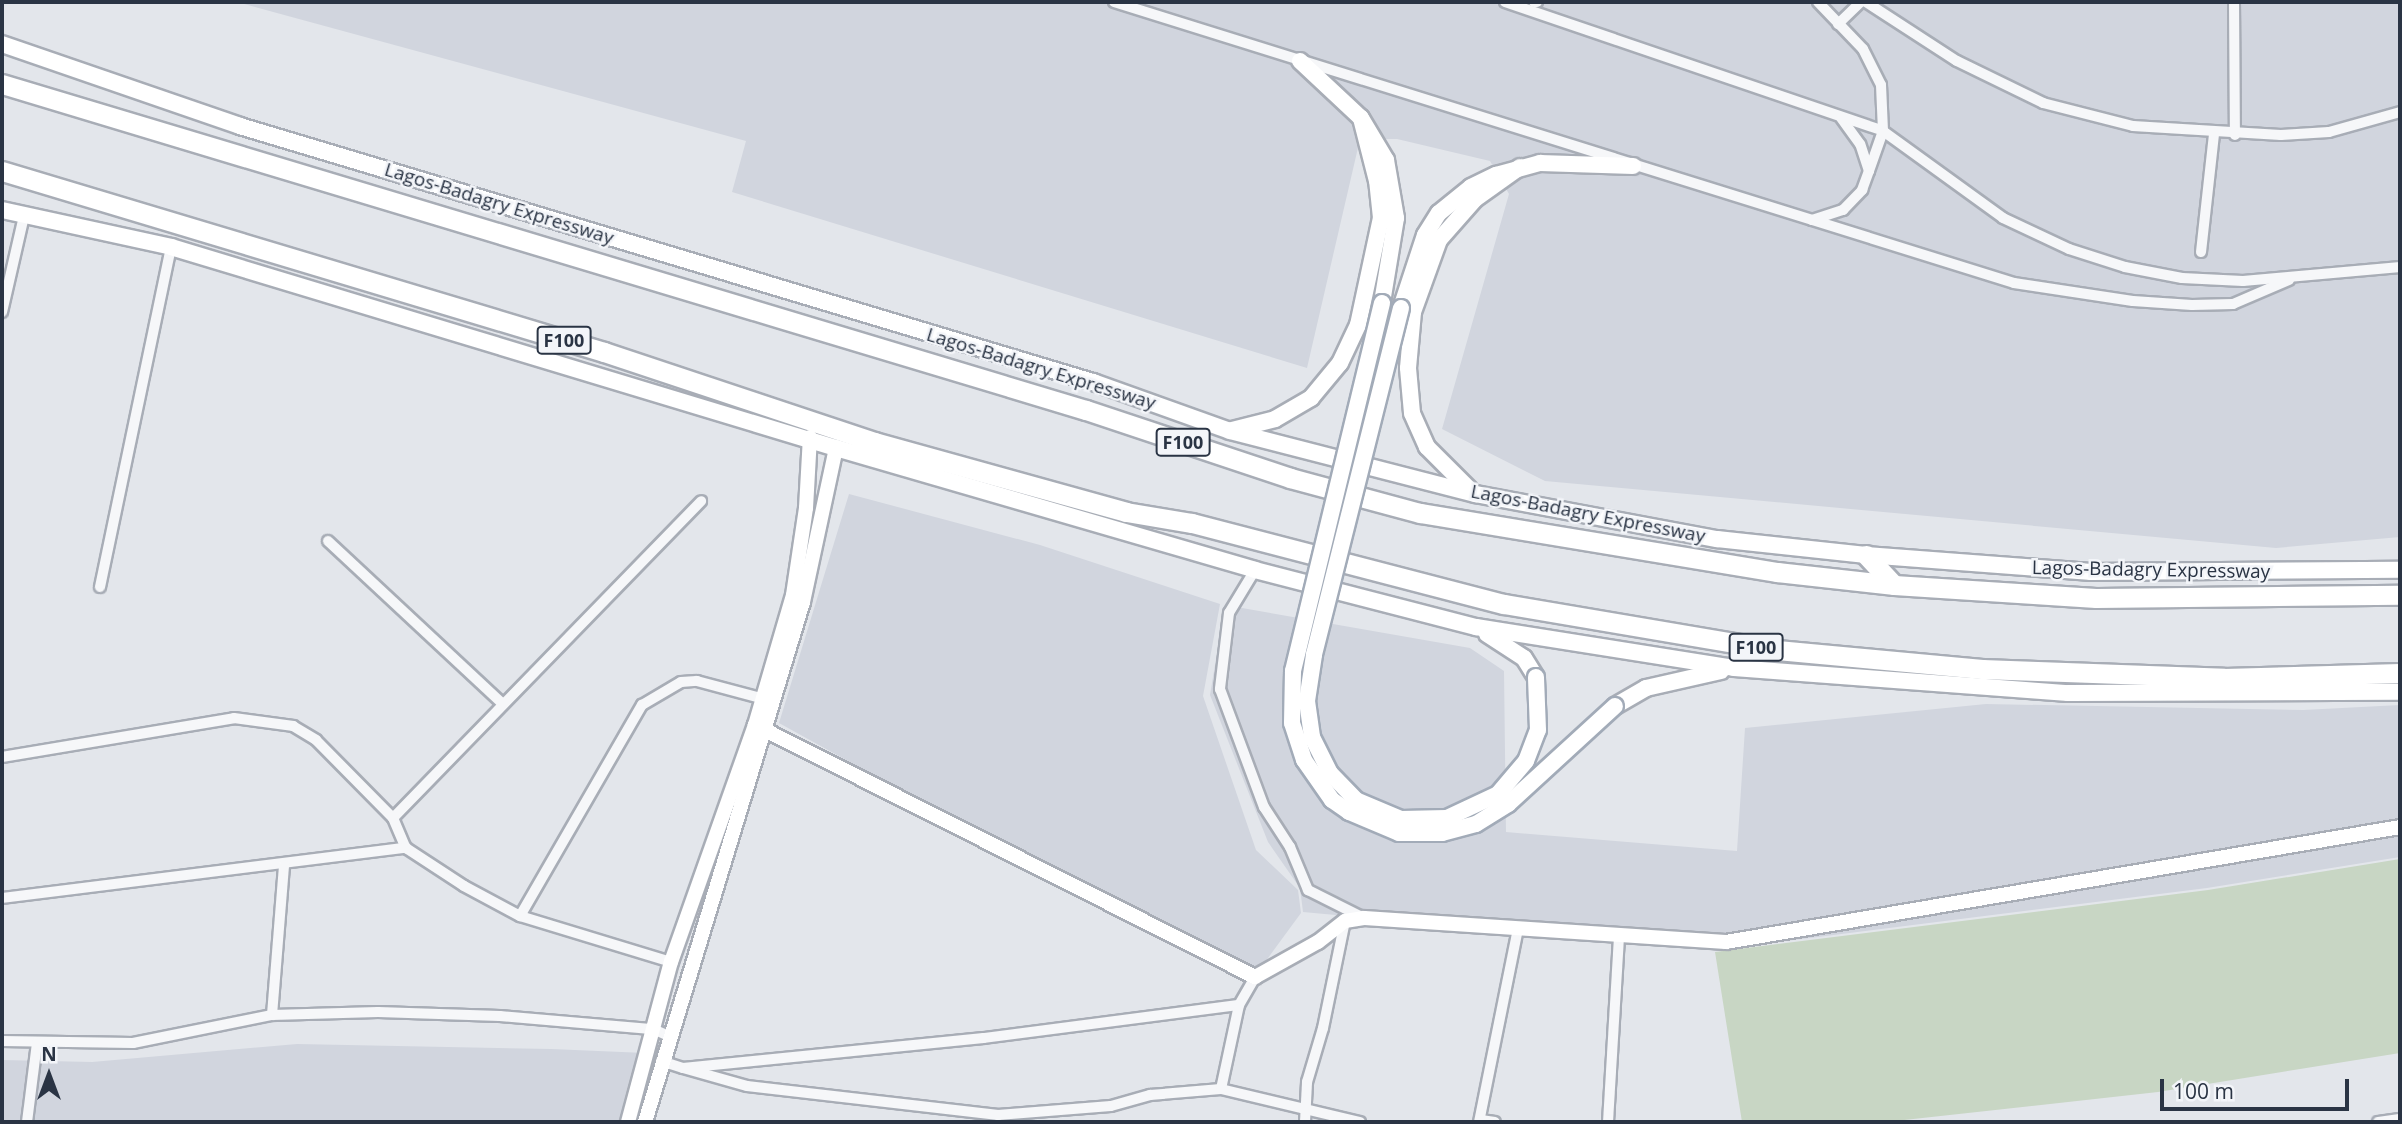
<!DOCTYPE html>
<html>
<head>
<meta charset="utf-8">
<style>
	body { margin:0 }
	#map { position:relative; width:2402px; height:1124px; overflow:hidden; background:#e3e6eb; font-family:"Open Sans",sans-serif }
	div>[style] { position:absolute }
	.built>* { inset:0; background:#d1d5de }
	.green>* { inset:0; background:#c8d6c4 }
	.roads { filter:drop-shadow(2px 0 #a8adb6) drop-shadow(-2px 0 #a8adb6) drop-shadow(0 2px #a8adb6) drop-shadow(0 -2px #a8adb6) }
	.street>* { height:10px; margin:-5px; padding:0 5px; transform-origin:5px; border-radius:5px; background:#f6f7f9 }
	.secondary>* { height:14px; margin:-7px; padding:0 7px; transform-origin:7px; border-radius:7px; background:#fff }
	.primary>* { height:16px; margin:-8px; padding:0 8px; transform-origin:8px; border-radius:8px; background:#fff }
	.highway>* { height:19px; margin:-9.5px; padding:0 9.5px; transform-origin:9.5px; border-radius:9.5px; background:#fff }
	.bridges { filter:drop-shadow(2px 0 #a2abb8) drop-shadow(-2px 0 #a2abb8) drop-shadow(0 2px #a2abb8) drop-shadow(0 -2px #a2abb8) }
	.primary-bridge>* { height:16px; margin:-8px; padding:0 8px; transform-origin:8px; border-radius:8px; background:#fff }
	span { translate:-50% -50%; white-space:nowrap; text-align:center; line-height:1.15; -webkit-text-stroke:5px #f3f5f9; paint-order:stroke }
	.shield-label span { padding:2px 5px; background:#f3f5f9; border:2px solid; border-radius:5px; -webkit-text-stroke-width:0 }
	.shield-label { font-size:18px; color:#2a3444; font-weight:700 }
	.street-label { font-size:19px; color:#2a3444 }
	.frame { position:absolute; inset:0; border:4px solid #2a3444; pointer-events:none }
	.north { position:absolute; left:14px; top:1040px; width:70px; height:70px; -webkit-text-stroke:5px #f3f5f9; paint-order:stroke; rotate:0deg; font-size:19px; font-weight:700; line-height:28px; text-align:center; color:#2a3444 }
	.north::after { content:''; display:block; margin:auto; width:24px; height:32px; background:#2a3444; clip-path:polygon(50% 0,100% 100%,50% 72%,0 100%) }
	.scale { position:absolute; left:2160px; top:1079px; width:189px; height:32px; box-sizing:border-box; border:4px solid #2a3444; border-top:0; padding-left:9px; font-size:21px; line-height:24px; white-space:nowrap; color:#2a3444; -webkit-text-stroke:5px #f3f5f9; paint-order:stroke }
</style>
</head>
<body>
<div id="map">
	<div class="built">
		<i style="clip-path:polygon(237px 2px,2400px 2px,2400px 537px,2276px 548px,1545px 481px,1442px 429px,1509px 194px,1490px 161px,1397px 139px,1360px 139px,1307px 368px,732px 192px,746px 141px)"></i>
		<i style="clip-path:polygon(849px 494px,1040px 545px,1220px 604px,1203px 696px,1256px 850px,1298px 890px,1301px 913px,1260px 969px,991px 840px,779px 723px)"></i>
		<i style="clip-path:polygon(1225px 605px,1470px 648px,1504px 671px,1506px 832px,1737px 851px,1745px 728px,1986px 704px,2303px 710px,2400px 705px,2400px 857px,2207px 888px,1715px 950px,1303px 912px,1300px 888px,1268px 842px,1210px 695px)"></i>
		<i style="clip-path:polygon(297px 1044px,551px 1049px,645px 1053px,621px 1122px,2px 1122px,2px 1060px,92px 1062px)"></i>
	</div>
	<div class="green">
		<i style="clip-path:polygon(2400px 859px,2400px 1053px,2158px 1092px,1886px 1122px,1742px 1122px,1715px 952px,2208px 890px)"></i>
	</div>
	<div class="roads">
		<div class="street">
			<i style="left:1114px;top:2px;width:943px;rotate:17.34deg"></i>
			<i style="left:2014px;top:283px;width:120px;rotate:8.6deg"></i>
			<i style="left:2133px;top:301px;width:59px;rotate:3.9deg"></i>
			<i style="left:2192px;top:305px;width:41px;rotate:-1.4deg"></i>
			<i style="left:2233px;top:304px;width:61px;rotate:-23.2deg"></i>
			<i style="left:1505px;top:2px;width:399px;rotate:18.8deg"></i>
			<i style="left:1883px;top:131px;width:148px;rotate:35.9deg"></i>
			<i style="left:2003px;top:218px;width:73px;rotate:25.2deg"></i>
			<i style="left:2069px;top:249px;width:59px;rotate:17.8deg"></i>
			<i style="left:2125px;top:267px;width:58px;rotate:10.9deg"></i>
			<i style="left:2182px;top:278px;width:61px;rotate:2.8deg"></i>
			<i style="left:2243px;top:281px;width:158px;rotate:-5.1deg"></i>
			<i style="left:1534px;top:2px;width:3px"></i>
			<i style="left:1818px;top:2px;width:65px;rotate:46.2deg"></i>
			<i style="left:1863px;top:49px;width:40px;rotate:63.4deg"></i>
			<i style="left:1881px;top:85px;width:46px;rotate:87.5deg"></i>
			<i style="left:1883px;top:131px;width:42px;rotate:109.3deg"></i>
			<i style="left:1866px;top:2px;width:108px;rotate:33deg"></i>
			<i style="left:1957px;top:61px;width:96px;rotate:26deg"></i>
			<i style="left:2043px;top:103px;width:93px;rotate:14.3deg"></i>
			<i style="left:2133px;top:126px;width:148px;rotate:3.5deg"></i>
			<i style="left:2281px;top:135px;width:48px;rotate:-3.6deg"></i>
			<i style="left:2329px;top:132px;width:74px;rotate:-15.7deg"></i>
			<i style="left:2234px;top:2px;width:133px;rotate:89.6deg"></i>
			<i style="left:1838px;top:24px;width:32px;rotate:-44deg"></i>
			<i style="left:1812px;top:220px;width:33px;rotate:-18deg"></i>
			<i style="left:1843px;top:210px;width:28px;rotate:-46deg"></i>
			<i style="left:1862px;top:190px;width:20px;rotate:-70deg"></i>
			<i style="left:1869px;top:171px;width:28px;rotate:-108deg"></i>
			<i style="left:1860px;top:144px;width:32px;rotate:-126deg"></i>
			<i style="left:2201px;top:252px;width:119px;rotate:-83.7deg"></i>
			<i style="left:2px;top:312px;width:98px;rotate:-77.1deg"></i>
			<i style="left:328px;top:541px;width:239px;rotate:43deg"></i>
			<i style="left:1255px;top:570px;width:50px;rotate:121.2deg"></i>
			<i style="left:1229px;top:613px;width:77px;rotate:96.8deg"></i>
			<i style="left:1220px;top:689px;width:126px;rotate:69.6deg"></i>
			<i style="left:1264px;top:807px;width:48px;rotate:57deg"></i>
			<i style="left:1290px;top:847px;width:47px;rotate:67.3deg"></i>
			<i style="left:1308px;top:890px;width:63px;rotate:26.6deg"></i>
			<i style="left:100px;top:587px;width:347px;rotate:-78.2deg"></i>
			<i style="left:2px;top:757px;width:235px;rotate:-9.5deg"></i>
			<i style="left:234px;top:718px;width:60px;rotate:7.7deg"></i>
			<i style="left:293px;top:726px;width:27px;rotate:31deg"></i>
			<i style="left:316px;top:740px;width:110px;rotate:45.4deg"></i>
			<i style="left:393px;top:818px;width:33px;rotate:67deg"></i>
			<i style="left:406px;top:848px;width:69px;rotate:33.2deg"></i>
			<i style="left:464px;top:886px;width:64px;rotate:28.2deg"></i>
			<i style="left:520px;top:916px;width:158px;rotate:16.9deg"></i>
			<i style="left:393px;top:818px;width:442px;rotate:-45.8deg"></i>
			<i style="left:2px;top:898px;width:407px;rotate:-7.1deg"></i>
			<i style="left:520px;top:916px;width:244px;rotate:-60deg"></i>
			<i style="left:642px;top:705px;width:45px;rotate:-30.5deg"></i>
			<i style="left:681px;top:682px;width:16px;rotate:-4deg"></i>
			<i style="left:697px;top:681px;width:73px;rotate:15deg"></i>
			<i style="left:272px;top:1015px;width:150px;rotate:-85.4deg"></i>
			<i style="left:2px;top:1041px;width:131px;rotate:0.9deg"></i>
			<i style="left:133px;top:1043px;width:142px;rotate:-11.4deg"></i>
			<i style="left:272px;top:1015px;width:106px;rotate:-1.6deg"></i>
			<i style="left:378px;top:1012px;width:122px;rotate:1.9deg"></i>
			<i style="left:500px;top:1016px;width:154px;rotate:4.9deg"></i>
			<i style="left:653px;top:1029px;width:17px;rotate:24deg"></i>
			<i style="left:661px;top:1061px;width:23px;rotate:18deg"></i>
			<i style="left:683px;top:1068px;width:302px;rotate:-5.7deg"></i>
			<i style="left:984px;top:1038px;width:257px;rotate:-7.4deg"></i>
			<i style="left:683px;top:1068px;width:66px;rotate:15.7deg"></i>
			<i style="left:747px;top:1086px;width:253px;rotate:6.6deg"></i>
			<i style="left:998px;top:1115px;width:113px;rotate:-4.6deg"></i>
			<i style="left:1111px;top:1106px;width:41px;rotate:-15.8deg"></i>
			<i style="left:1150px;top:1095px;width:71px;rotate:-4.8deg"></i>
			<i style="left:1221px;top:1089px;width:143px;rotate:13.4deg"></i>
			<i style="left:1221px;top:1089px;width:86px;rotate:-77.9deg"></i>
			<i style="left:1239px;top:1005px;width:32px;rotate:-60deg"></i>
			<i style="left:1481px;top:1120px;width:14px;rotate:8deg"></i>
			<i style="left:27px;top:1122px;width:80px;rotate:-82.8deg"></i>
			<i style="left:1305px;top:1122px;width:40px;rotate:-87.1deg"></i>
			<i style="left:1307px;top:1082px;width:56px;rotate:-73.5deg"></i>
			<i style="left:1323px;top:1028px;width:109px;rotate:-78.4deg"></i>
			<i style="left:1479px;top:1122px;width:198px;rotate:-78.6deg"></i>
			<i style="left:1608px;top:1122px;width:185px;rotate:-86.6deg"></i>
			<i style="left:2378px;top:1122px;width:22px;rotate:-8deg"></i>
		</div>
		<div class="secondary">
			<i style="left:755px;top:725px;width:560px;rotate:26.75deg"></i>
			<i style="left:1255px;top:977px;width:72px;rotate:-29.1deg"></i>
			<i style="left:1318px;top:942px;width:34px;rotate:-38deg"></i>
			<i style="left:1345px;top:921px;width:19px;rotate:-9deg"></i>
			<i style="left:1364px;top:918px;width:363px;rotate:3.8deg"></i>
			<i style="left:1726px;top:942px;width:684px;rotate:-9.68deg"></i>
			<i style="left:628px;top:1122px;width:166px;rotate:-75deg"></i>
			<i style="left:671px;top:962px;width:251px;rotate:-70.5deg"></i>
			<i style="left:755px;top:725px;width:135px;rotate:-73.7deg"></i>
			<i style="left:793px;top:595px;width:88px;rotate:-81.5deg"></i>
			<i style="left:806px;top:508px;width:71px;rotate:-86.8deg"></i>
			<i style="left:645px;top:1122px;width:543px;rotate:-73.1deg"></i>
			<i style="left:803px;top:602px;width:157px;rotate:-77.9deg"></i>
		</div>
		<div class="primary">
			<i style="left:2px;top:44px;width:252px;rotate:19deg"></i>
			<i style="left:240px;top:126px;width:891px;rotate:16.71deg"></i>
			<i style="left:1093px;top:382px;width:145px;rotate:19.7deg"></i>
			<i style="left:1230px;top:431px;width:254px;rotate:14.4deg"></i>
			<i style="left:1476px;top:494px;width:245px;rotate:10.6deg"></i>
			<i style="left:1717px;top:539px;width:150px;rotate:6.1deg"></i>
			<i style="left:1866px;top:555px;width:226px;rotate:4.3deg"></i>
			<i style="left:2091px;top:572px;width:309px;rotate:-0.4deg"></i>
			<i style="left:1300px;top:61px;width:83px;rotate:43.1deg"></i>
			<i style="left:1361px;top:118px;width:49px;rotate:59.2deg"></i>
			<i style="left:1386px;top:160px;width:59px;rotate:80.2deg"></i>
			<i style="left:1396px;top:218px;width:86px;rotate:99.4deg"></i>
			<i style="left:2px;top:210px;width:173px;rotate:12.3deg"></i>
			<i style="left:171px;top:247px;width:695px;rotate:16.82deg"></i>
			<i style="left:836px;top:448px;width:436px;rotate:16.2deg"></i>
			<i style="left:1255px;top:570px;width:228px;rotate:14.5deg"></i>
			<i style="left:1476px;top:627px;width:261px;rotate:9deg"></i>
			<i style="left:1734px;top:668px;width:335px;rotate:4.3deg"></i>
			<i style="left:2068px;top:693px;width:332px;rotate:-0.2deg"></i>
			<i style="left:1401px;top:308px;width:77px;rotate:-71.8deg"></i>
			<i style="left:1425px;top:235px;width:26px;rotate:-58deg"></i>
			<i style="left:1439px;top:213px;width:41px;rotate:-39.1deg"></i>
			<i style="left:1471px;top:187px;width:28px;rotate:-26deg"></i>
			<i style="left:1496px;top:175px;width:46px;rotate:-15.3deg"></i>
			<i style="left:1540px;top:163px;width:93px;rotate:1.8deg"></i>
			<i style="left:1232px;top:430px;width:44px;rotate:-14.3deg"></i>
			<i style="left:1275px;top:419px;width:42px;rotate:-30.3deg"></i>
			<i style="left:1311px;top:398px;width:45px;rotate:-50.4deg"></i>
			<i style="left:1340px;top:363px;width:42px;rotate:-64.7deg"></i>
			<i style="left:1358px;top:325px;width:109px;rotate:-77.9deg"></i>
			<i style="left:1381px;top:218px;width:37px;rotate:-96deg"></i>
			<i style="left:1377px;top:181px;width:65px;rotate:-104.3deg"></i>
			<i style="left:1470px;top:490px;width:61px;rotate:-135deg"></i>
			<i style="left:1427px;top:447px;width:37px;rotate:-114deg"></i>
			<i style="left:1412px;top:413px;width:45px;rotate:-95.1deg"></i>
			<i style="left:1408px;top:368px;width:56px;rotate:-84.9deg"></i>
			<i style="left:1413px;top:312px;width:77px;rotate:-70.1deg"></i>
			<i style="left:1439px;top:240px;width:55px;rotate:-48.7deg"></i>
			<i style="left:1475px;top:199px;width:55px;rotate:-35.4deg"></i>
			<i style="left:1487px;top:634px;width:44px;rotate:33deg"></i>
			<i style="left:1524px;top:658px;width:22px;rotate:58deg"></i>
			<i style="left:1615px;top:706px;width:36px;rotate:-30deg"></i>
			<i style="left:1646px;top:688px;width:77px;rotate:-12.8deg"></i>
		</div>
		<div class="highway">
			<i style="left:2px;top:84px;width:1132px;rotate:16.74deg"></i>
			<i style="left:1086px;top:410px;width:215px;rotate:18.4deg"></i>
			<i style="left:1290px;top:478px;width:135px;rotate:15.1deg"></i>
			<i style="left:1420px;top:513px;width:362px;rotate:9.4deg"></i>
			<i style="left:1777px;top:572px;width:118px;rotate:6.3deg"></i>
			<i style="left:1894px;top:585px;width:202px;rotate:3.7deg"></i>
			<i style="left:2096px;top:598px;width:304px;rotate:-0.6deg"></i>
			<i style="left:2px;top:171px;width:629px;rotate:16.73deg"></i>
			<i style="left:604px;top:352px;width:285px;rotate:18.4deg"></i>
			<i style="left:874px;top:442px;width:262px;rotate:15.5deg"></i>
			<i style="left:1126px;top:512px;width:67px;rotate:9.5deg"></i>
			<i style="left:1192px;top:523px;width:322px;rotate:14.6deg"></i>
			<i style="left:1504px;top:604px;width:277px;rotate:9.6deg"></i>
			<i style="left:1777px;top:650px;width:206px;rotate:5.3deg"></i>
			<i style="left:1982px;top:669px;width:242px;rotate:2.1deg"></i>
			<i style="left:2224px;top:678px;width:176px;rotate:-1.6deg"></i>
			<i style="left:1866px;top:555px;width:41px;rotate:47deg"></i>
		</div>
	</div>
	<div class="bridges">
		<div class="primary-bridge">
			<i style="left:1382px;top:303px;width:379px;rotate:103.6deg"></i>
			<i style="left:1293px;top:671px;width:52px;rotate:91.1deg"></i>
			<i style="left:1292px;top:723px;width:39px;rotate:72deg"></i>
			<i style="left:1304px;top:760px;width:49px;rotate:55deg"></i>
			<i style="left:1332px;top:800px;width:21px;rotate:35deg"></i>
			<i style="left:1349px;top:812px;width:54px;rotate:22.8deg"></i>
			<i style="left:1399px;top:833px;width:43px"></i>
			<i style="left:1442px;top:833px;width:35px;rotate:-15deg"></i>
			<i style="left:1476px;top:824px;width:38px;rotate:-32deg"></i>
			<i style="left:1508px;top:804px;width:145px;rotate:-42.5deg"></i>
			<i style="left:1401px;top:308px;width:358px;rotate:104.1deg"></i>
			<i style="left:1314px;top:655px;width:47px;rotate:98.7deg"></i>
			<i style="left:1307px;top:701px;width:36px;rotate:82deg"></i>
			<i style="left:1312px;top:737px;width:40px;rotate:63.4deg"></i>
			<i style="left:1330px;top:773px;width:37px;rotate:46deg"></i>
			<i style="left:1356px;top:800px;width:49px;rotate:22.9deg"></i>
			<i style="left:1401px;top:819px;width:46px;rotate:-1.2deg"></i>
			<i style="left:1447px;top:818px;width:56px;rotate:-25.2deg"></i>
			<i style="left:1498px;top:794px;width:43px;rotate:-49.7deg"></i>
			<i style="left:1526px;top:761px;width:33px;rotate:-69deg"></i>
			<i style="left:1538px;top:730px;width:53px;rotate:-92.2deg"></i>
		</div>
	</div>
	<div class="shield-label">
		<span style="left:564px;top:340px">F100</span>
		<span style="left:1183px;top:442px">F100</span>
		<span style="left:1756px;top:647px">F100</span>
	</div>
	<div class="street-label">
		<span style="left:499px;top:204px;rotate:17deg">Lagos-Badagry Expressway</span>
		<span style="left:1041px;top:369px;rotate:17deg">Lagos-Badagry Expressway</span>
		<span style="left:1588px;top:514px;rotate:11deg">Lagos-Badagry Expressway</span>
		<span style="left:2151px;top:570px;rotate:1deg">Lagos-Badagry Expressway</span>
	</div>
	<div class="frame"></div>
	<div class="north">N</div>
	<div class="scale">100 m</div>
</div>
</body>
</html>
